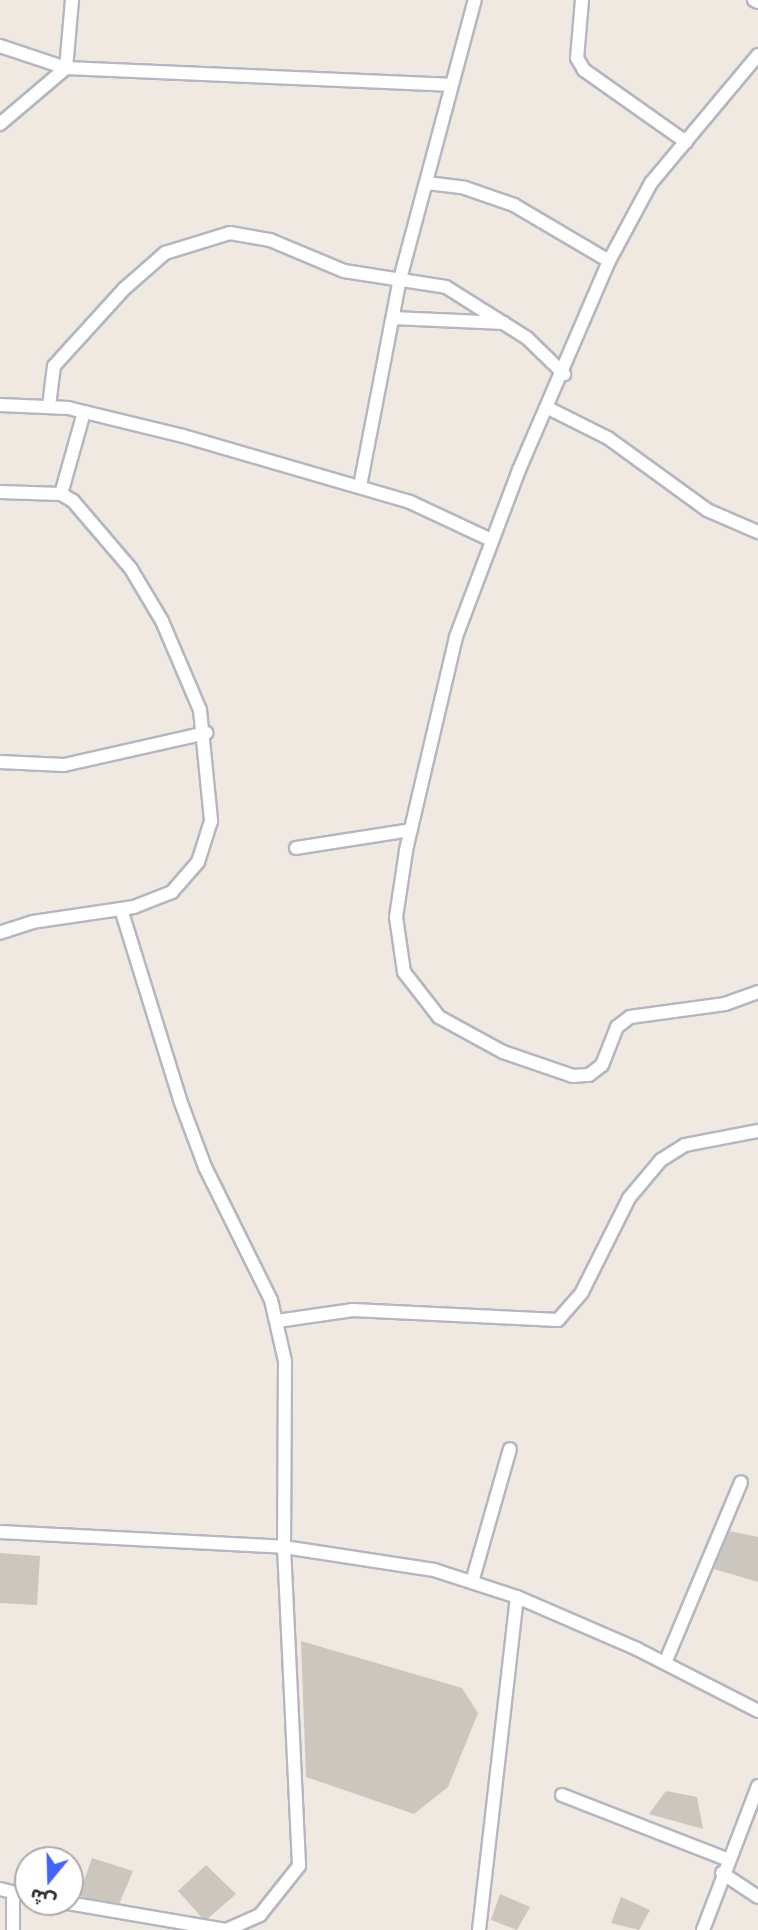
<!DOCTYPE html>
<html>
<head>
<meta charset="utf-8">
<style>
	body { margin:0 }
	#map { position:relative; width:758px; height:1930px; overflow:hidden; background:#efe9e1; font-family:"Archivo Narrow","Noto Sans Arabic",sans-serif }
	div>[style] { position:absolute }
	.building>* { inset:0; background:#cbc7bf }
	.roads { filter:drop-shadow(2px 0 #b4b7c1) drop-shadow(-2px 0 #b4b7c1) drop-shadow(0 2px #b4b7c1) drop-shadow(0 -2px #b4b7c1) }
	.minor>* { height:12px; margin:-6px; padding:0 6px; transform-origin:6px; border-radius:6px; background:#fff }
	span { translate:-50% -50%; white-space:nowrap; text-align:center; line-height:1.15; -webkit-text-stroke:7px #fff; paint-order:stroke }
	.north { position:absolute; left:14px; top:1846px; width:70px; height:70px; box-sizing:border-box; background:#fff; border:2px solid #ababab; border-radius:50%; rotate:199deg; font-size:19px; font-weight:700; line-height:28px; text-align:center; color:#2e2e2e }
	.north::after { content:''; display:block; margin:auto; width:24px; height:32px; background:#4264fb; clip-path:polygon(50% 0,100% 100%,50% 72%,0 100%) }
</style>
</head>
<body>
<div id="map">
	<div class="building">
		<i style="clip-path:polygon(729px 1531px,758px 1537px,758px 1582px,714px 1569px)"></i>
		<i style="clip-path:polygon(0 1553px,40px 1556px,37px 1605px,0 1603px)"></i>
		<i style="clip-path:polygon(301px 1641px,462px 1688px,478px 1713px,448px 1787px,414px 1814px,306px 1777px)"></i>
		<i style="clip-path:polygon(666px 1791px,697px 1797px,703px 1829px,649px 1814px)"></i>
		<i style="clip-path:polygon(92px 1858px,133px 1871px,117px 1909px,79px 1895px)"></i>
		<i style="clip-path:polygon(206px 1865px,236px 1894px,205px 1921px,178px 1891px)"></i>
		<i style="clip-path:polygon(500px 1894px,530px 1907px,517px 1930px,491px 1920px)"></i>
		<i style="clip-path:polygon(621px 1897px,650px 1910px,639px 1930px,611px 1923px)"></i>
	</div>
	<div class="roads">
		<div class="minor">
			<i style="left:72px;top:0;width:68px;rotate:95deg"></i>
			<i style="left:66px;top:68px;width:383px;rotate:2.5deg"></i>
			<i style="left:582px;top:0;width:58px;rotate:94.9deg"></i>
			<i style="left:577px;top:58px;width:14px;rotate:60deg"></i>
			<i style="left:584px;top:70px;width:125px;rotate:35.2deg"></i>
			<i style="left:754px;top:0;width:4px;rotate:27deg"></i>
			<i style="left:0;top:46px;width:70px;rotate:18.4deg"></i>
			<i style="left:66px;top:68px;width:87px;rotate:139.7deg"></i>
			<i style="left:758px;top:55px;width:167px;rotate:129.9deg"></i>
			<i style="left:651px;top:183px;width:89px;rotate:118.3deg"></i>
			<i style="left:609px;top:261px;width:228px;rotate:113.3deg"></i>
			<i style="left:519px;top:470px;width:178px;rotate:110.7deg"></i>
			<i style="left:456px;top:637px;width:220px;rotate:103.2deg"></i>
			<i style="left:406px;top:851px;width:67px;rotate:98.6deg"></i>
			<i style="left:396px;top:917px;width:56px;rotate:81.7deg"></i>
			<i style="left:404px;top:972px;width:57px;rotate:52.1deg"></i>
			<i style="left:439px;top:1017px;width:73px;rotate:28.7deg"></i>
			<i style="left:503px;top:1052px;width:74px;rotate:18.9deg"></i>
			<i style="left:573px;top:1076px;width:16px;rotate:-4deg"></i>
			<i style="left:589px;top:1075px;width:16px;rotate:-38deg"></i>
			<i style="left:602px;top:1065px;width:41px;rotate:-68.5deg"></i>
			<i style="left:617px;top:1027px;width:16px;rotate:-38deg"></i>
			<i style="left:630px;top:1017px;width:96px;rotate:-7.8deg"></i>
			<i style="left:725px;top:1004px;width:35px;rotate:-20deg"></i>
			<i style="left:427px;top:183px;width:38px;rotate:7deg"></i>
			<i style="left:465px;top:188px;width:52px;rotate:19.1deg"></i>
			<i style="left:514px;top:205px;width:110px;rotate:30.5deg"></i>
			<i style="left:393px;top:318px;width:111px;rotate:2.6deg"></i>
			<i style="left:0;top:405px;width:68px;rotate:2.5deg"></i>
			<i style="left:68px;top:408px;width:118px;rotate:13.7deg"></i>
			<i style="left:183px;top:436px;width:236px;rotate:16.2deg"></i>
			<i style="left:410px;top:502px;width:89px;rotate:25.1deg"></i>
			<i style="left:49px;top:406px;width:40px;rotate:-82.9deg"></i>
			<i style="left:54px;top:366px;width:104px;rotate:-47.7deg"></i>
			<i style="left:124px;top:289px;width:55px;rotate:-41.3deg"></i>
			<i style="left:165px;top:253px;width:68px;rotate:-17.1deg"></i>
			<i style="left:230px;top:233px;width:41px;rotate:9.9deg"></i>
			<i style="left:270px;top:240px;width:80px;rotate:22.7deg"></i>
			<i style="left:344px;top:271px;width:103px;rotate:8.9deg"></i>
			<i style="left:446px;top:287px;width:96px;rotate:32.2deg"></i>
			<i style="left:527px;top:338px;width:52px;rotate:44.2deg"></i>
			<i style="left:548px;top:408px;width:67px;rotate:26.6deg"></i>
			<i style="left:608px;top:438px;width:122px;rotate:36deg"></i>
			<i style="left:707px;top:510px;width:56px;rotate:23.3deg"></i>
			<i style="left:360px;top:486px;width:211px;rotate:-79.1deg"></i>
			<i style="left:400px;top:279px;width:289px;rotate:-75deg"></i>
			<i style="left:0;top:492px;width:61px;rotate:1.9deg"></i>
			<i style="left:61px;top:494px;width:14px;rotate:30deg"></i>
			<i style="left:73px;top:501px;width:89px;rotate:49.5deg"></i>
			<i style="left:131px;top:569px;width:61px;rotate:59.2deg"></i>
			<i style="left:162px;top:621px;width:97px;rotate:66.9deg"></i>
			<i style="left:200px;top:710px;width:112px;rotate:84.3deg"></i>
			<i style="left:211px;top:821px;width:43px;rotate:107.6deg"></i>
			<i style="left:198px;top:862px;width:40px;rotate:131deg"></i>
			<i style="left:172px;top:892px;width:41px;rotate:158.5deg"></i>
			<i style="left:134px;top:907px;width:102px;rotate:171.6deg"></i>
			<i style="left:33px;top:922px;width:35px;rotate:162deg"></i>
			<i style="left:61px;top:494px;width:85px;rotate:-74.3deg"></i>
			<i style="left:0;top:762px;width:64px;rotate:2.7deg"></i>
			<i style="left:64px;top:765px;width:146px;rotate:-12.7deg"></i>
			<i style="left:296px;top:848px;width:116px;rotate:-8.9deg"></i>
			<i style="left:121px;top:909px;width:200px;rotate:72.8deg"></i>
			<i style="left:180px;top:1100px;width:72px;rotate:69.5deg"></i>
			<i style="left:205px;top:1167px;width:148px;rotate:63.6deg"></i>
			<i style="left:271px;top:1300px;width:63px;rotate:77.1deg"></i>
			<i style="left:285px;top:1361px;width:186px;rotate:90.3deg"></i>
			<i style="left:284px;top:1547px;width:319px;rotate:87.3deg"></i>
			<i style="left:299px;top:1866px;width:63px;rotate:128.5deg"></i>
			<i style="left:260px;top:1915px;width:37px;rotate:156deg"></i>
			<i style="left:277px;top:1321px;width:77px;rotate:-8.2deg"></i>
			<i style="left:353px;top:1310px;width:205px;rotate:2.8deg"></i>
			<i style="left:558px;top:1320px;width:37px;rotate:-49deg"></i>
			<i style="left:582px;top:1292px;width:105px;rotate:-63.4deg"></i>
			<i style="left:629px;top:1198px;width:50px;rotate:-49.9deg"></i>
			<i style="left:661px;top:1160px;width:28px;rotate:-32deg"></i>
			<i style="left:685px;top:1145px;width:74px;rotate:-10.9deg"></i>
			<i style="left:0;top:1532px;width:284px;rotate:3deg"></i>
			<i style="left:284px;top:1547px;width:152px;rotate:8.7deg"></i>
			<i style="left:434px;top:1570px;width:87px;rotate:18deg"></i>
			<i style="left:517px;top:1597px;width:131px;rotate:23.4deg"></i>
			<i style="left:637px;top:1649px;width:136px;rotate:27.1deg"></i>
			<i style="left:472px;top:1582px;width:138px;rotate:-74.1deg"></i>
			<i style="left:665px;top:1663px;width:196px;rotate:-67.2deg"></i>
			<i style="left:562px;top:1795px;width:176px;rotate:21.3deg"></i>
			<i style="left:722px;top:1873px;width:43px;rotate:33.7deg"></i>
			<i style="left:0;top:1889px;width:29px;rotate:14deg"></i>
			<i style="left:62px;top:1902px;width:166px;rotate:9.7deg"></i>
			<i style="left:13px;top:1930px;width:37px;rotate:-90deg"></i>
			<i style="left:479px;top:1930px;width:335px;rotate:-83.5deg"></i>
			<i style="left:703px;top:1930px;width:154px;rotate:-69.1deg"></i>
		</div>
	</div>
	<div class="north">ش</div>
</div>
</body>
</html>
